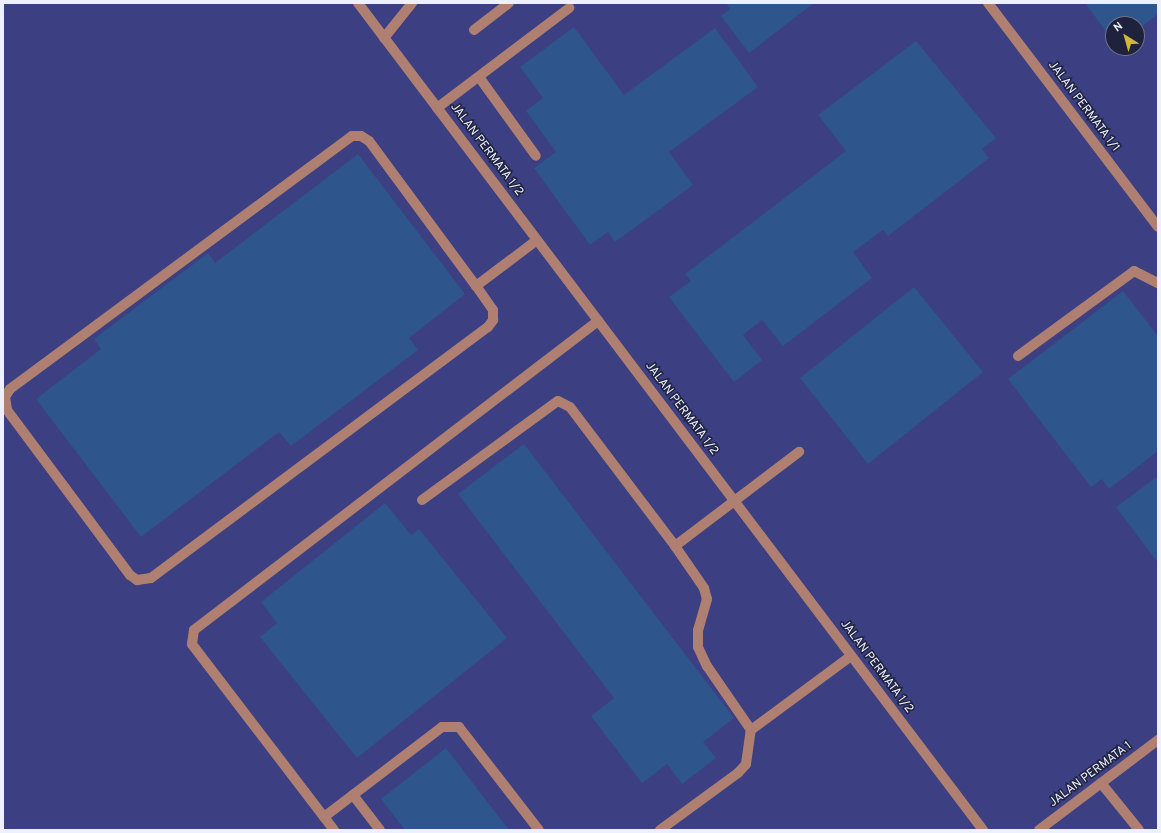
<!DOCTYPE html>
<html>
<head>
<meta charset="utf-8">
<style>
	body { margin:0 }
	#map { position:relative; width:1161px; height:833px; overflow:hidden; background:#333672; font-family:Overpass,sans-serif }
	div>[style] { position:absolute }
	.built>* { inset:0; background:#3c3f81 }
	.building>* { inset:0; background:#2e558c }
	.minor>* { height:10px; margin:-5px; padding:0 5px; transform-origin:5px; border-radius:5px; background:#af8071 }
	span { translate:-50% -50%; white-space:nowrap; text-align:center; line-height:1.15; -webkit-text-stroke:3px #1f223d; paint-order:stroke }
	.street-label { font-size:12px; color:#edf0ff }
	.frame { position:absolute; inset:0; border:4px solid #edf0ff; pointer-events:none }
	.north { position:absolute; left:1105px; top:16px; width:40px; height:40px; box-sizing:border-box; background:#1f223d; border:1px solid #71748b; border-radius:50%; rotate:323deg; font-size:11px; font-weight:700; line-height:16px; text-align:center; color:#edf0ff }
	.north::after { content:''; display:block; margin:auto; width:14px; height:18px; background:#d1b736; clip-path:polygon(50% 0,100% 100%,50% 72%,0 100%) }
</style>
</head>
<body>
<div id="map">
	<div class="built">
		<i style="clip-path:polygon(evenodd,3px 3px,1158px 3px,1158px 830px,3px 830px,3px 3px,1113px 24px,1137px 24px,1137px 48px,1113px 48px,1113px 24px)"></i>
	</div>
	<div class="building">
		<i style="clip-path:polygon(726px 3px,814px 3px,749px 53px,721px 16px,730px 9px)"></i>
		<i style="clip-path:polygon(1085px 3px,1158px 3px,1158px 14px,1137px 30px,1137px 24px,1113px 24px,1113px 41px)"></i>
		<i style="clip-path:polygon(574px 27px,624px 95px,715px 28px,758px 87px,669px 152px,693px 185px,615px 242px,608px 232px,590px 245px,534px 168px,556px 152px,526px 111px,543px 98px,520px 67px)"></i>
		<i style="clip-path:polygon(916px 41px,996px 138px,982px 149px,989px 158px,888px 236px,883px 230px,853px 252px,872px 278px,783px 346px,762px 320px,743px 335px,762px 360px,734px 382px,669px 297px,691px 281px,685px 274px,846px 151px,818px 115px)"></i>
		<i style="clip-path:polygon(358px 154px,465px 294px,409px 338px,418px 350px,291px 446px,279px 432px,141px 537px,36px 399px,101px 349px,94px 339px,208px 253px,215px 263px)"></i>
		<i style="clip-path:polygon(914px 287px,983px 372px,868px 464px,800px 378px)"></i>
		<i style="clip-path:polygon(1123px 291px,1158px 336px,1158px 451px,1109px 489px,1102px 479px,1091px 487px,1008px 379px)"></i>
		<i style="clip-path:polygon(524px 444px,734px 718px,703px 742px,716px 758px,682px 784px,667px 764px,642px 783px,591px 716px,614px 698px,458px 494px)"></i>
		<i style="clip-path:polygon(1158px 476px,1158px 563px,1116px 507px)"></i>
		<i style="clip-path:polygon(385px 503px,411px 535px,419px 529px,507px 638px,357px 758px,260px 637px,277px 623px,261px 602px)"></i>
		<i style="clip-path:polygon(446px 748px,509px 830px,405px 830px,381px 799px)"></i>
	</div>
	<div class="minor">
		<i style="left:358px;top:3px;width:1037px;rotate:52.92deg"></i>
		<i style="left:988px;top:3px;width:281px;rotate:52.8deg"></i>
		<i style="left:474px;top:30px;width:44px;rotate:-37.6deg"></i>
		<i style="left:384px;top:38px;width:45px;rotate:-51.3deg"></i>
		<i style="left:479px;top:77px;width:97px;rotate:54.2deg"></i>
		<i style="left:437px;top:108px;width:166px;rotate:-37.1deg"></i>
		<i style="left:476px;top:286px;width:180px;rotate:-126.4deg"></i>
		<i style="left:369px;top:141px;width:9px;rotate:-148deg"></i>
		<i style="left:361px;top:136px;width:9px;rotate:180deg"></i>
		<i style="left:352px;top:136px;width:425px;rotate:143.5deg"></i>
		<i style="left:10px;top:389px;width:9px;rotate:122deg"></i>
		<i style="left:5px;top:397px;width:13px;rotate:81deg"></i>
		<i style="left:7px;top:410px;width:206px;rotate:53.3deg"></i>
		<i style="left:130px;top:575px;width:9px;rotate:36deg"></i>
		<i style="left:137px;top:580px;width:14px;rotate:-8deg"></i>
		<i style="left:151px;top:578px;width:420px;rotate:-36.7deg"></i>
		<i style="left:488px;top:327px;width:9px;rotate:-54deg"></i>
		<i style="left:493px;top:320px;width:10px;rotate:-90deg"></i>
		<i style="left:493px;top:310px;width:29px;rotate:-125deg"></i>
		<i style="left:476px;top:286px;width:76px;rotate:-37deg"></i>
		<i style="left:1018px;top:356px;width:144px;rotate:-36.2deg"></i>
		<i style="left:1134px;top:271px;width:27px;rotate:27deg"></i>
		<i style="left:422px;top:500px;width:168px;rotate:-36.1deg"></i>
		<i style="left:558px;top:401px;width:13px;rotate:27deg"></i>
		<i style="left:570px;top:407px;width:174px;rotate:52.9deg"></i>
		<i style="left:675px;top:546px;width:156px;rotate:-37.2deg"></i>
		<i style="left:675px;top:546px;width:51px;rotate:55.4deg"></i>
		<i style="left:704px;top:588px;width:11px;rotate:75deg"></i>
		<i style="left:707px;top:599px;width:32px;rotate:106deg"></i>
		<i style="left:698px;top:630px;width:17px;rotate:90deg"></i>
		<i style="left:698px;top:647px;width:21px;rotate:65deg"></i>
		<i style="left:707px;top:666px;width:78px;rotate:55.5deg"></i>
		<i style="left:751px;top:730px;width:124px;rotate:-36.5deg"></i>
		<i style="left:1101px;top:783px;width:60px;rotate:51deg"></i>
		<i style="left:353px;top:795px;width:44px;rotate:52.4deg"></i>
		<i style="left:324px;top:817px;width:148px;rotate:-37.3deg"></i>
		<i style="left:442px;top:727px;width:17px"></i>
		<i style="left:459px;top:727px;width:130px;rotate:52.2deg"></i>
		<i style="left:334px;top:830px;width:234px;rotate:-127.4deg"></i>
		<i style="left:192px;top:644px;width:14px;rotate:-82deg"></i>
		<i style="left:194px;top:630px;width:509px;rotate:-37.41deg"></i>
		<i style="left:660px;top:830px;width:97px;rotate:-36.2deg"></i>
		<i style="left:738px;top:773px;width:12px;rotate:-48deg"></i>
		<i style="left:746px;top:764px;width:34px;rotate:-82deg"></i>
		<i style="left:1039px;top:830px;width:149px;rotate:-37.1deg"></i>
	</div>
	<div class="street-label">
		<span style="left:1083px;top:107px;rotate:53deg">JALAN PERMATA 1/1</span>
		<span style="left:486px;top:150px;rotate:53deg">JALAN PERMATA 1/2</span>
		<span style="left:681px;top:409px;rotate:53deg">JALAN PERMATA 1/2</span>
		<span style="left:876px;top:667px;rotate:53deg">JALAN PERMATA 1/2</span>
		<span style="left:1091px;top:775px;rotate:-37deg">JALAN PERMATA 1</span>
	</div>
	<div class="frame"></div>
	<div class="north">N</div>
</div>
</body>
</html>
